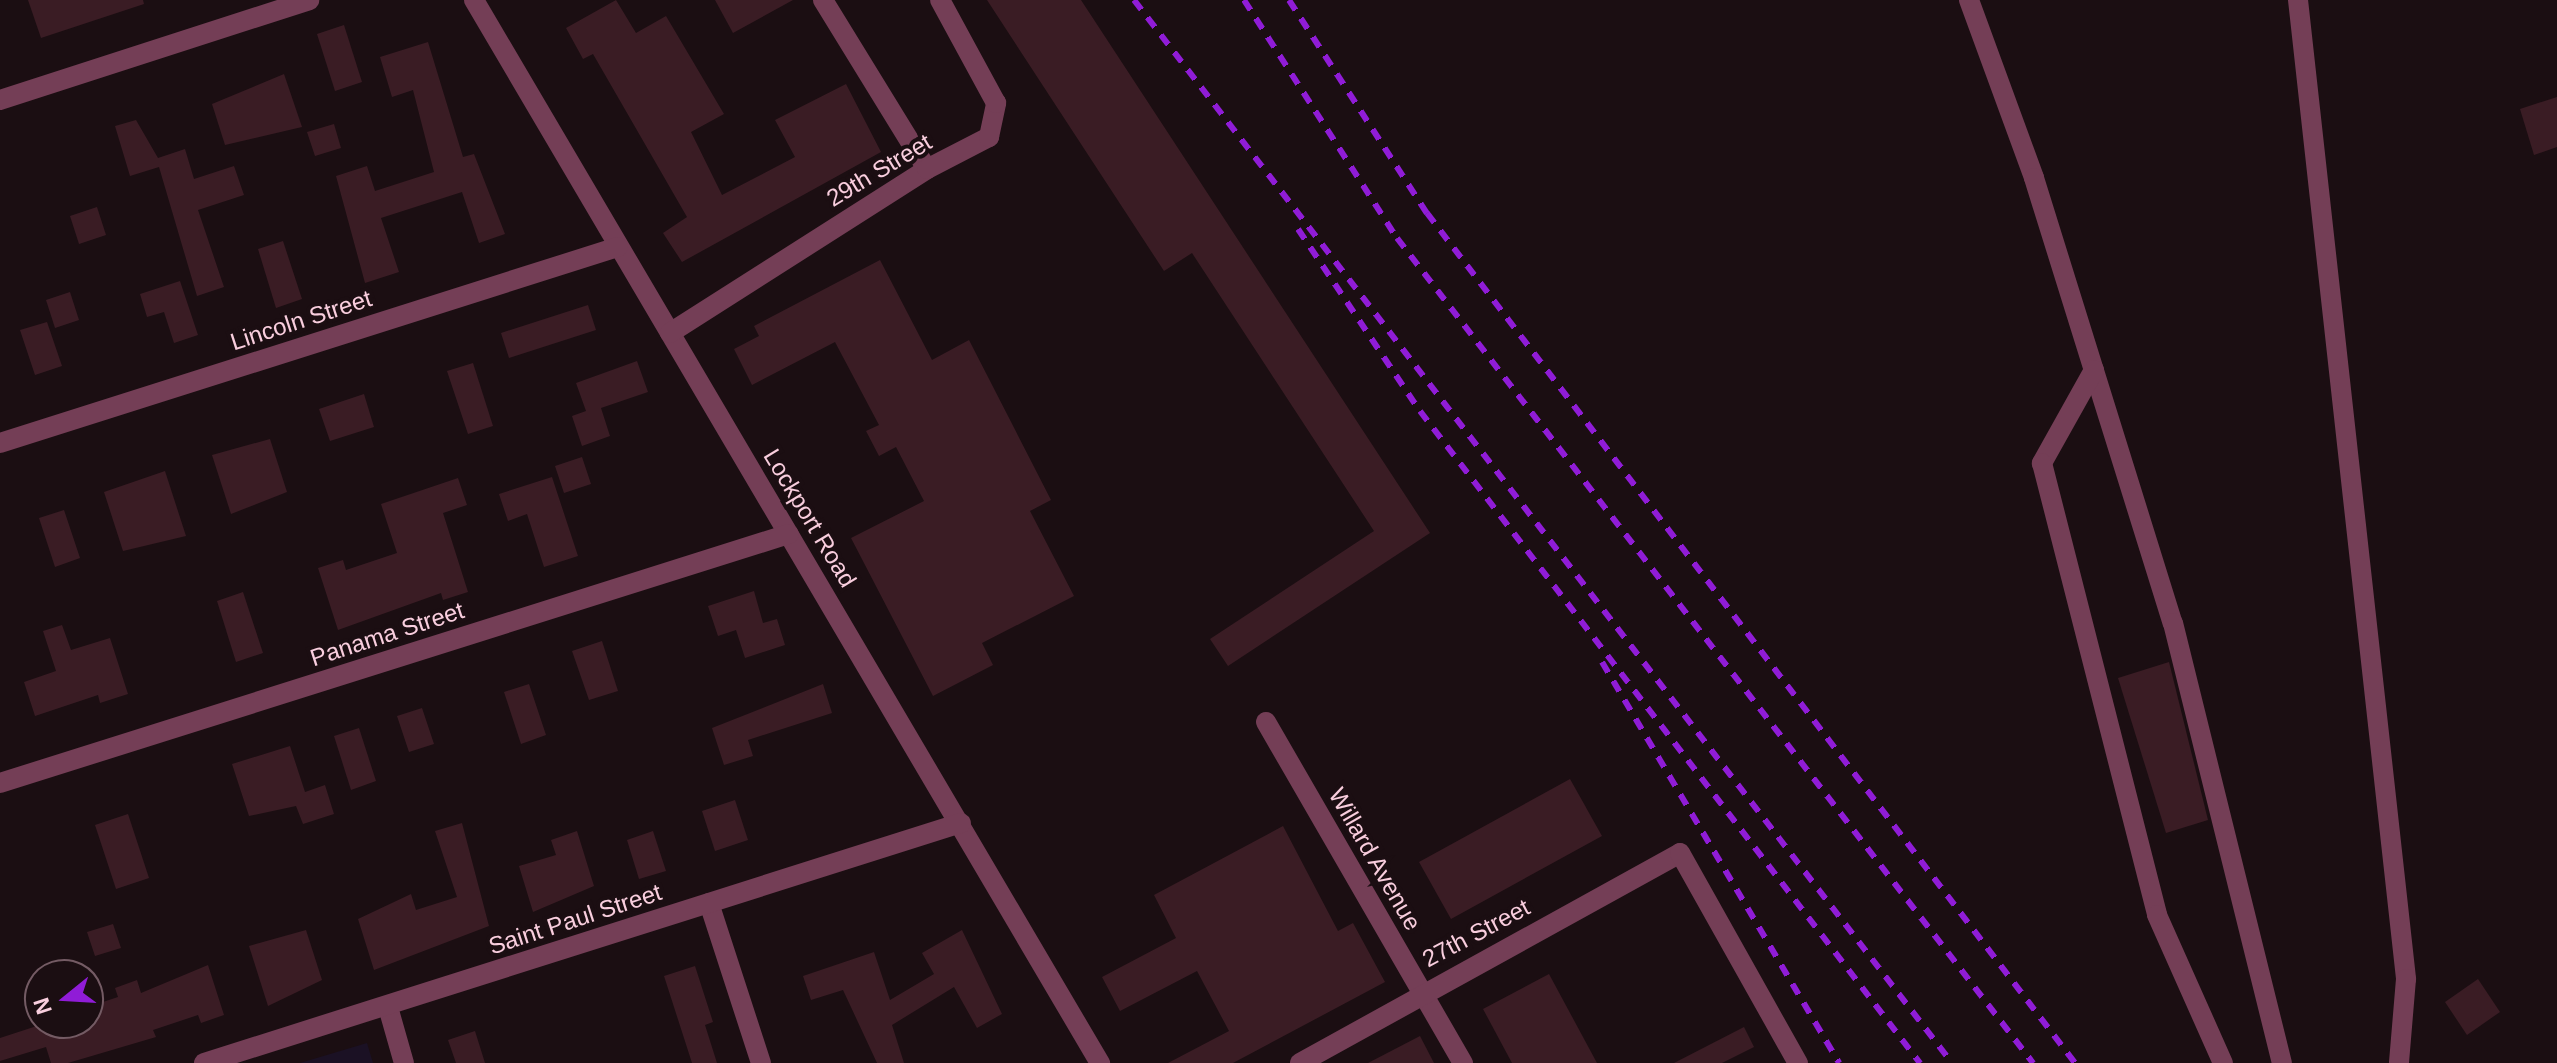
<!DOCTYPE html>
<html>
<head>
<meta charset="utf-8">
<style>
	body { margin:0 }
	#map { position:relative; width:2557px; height:1063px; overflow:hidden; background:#1b0e12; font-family:Arial,sans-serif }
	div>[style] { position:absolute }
	.green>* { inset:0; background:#1b1124 }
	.building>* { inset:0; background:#3a1c24 }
	.minor>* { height:20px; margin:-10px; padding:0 10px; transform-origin:10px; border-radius:10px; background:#743e56 }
	.rail>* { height:6px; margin-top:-3px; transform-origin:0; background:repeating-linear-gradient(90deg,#901cd7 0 12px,transparent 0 22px) }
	span { translate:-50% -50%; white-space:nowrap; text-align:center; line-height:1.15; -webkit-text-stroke:8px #1b0e12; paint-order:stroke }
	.street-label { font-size:24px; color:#f9cede }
	.north { position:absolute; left:24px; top:959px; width:80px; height:80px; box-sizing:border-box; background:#1b0e12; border:2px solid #745b64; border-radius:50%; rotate:252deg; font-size:22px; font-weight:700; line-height:32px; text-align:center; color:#f9cede }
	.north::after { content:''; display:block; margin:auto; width:28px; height:36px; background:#901cd7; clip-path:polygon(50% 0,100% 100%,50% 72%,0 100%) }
</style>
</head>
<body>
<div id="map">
	<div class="green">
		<i style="clip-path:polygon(367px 1043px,373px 1063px,300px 1063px)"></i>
	</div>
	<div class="building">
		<i style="clip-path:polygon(28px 0,143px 0,144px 4px,41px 38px)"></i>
		<i style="clip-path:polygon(616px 0,636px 33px,666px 16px,724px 114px,691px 132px,722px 195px,795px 157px,775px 120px,846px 84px,881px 152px,682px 262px,663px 233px,687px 217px,593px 54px,583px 59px,566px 28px)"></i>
		<i style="clip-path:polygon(715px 0,793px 0,733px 33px)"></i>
		<i style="clip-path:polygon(987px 0,1081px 0,1430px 533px,1228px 666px,1210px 639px,1374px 531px,1192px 253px,1164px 271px)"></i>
		<i style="clip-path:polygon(344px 25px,362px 82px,335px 91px,317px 34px)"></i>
		<i style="clip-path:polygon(428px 42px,463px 157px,474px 154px,505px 234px,479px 243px,462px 192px,381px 218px,399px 272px,365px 283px,336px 176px,367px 166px,375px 191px,434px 172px,413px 90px,392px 97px,380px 57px)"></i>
		<i style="clip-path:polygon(284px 74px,302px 127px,225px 145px,212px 104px)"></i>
		<i style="clip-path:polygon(2557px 97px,2557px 147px,2534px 155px,2520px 109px)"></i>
		<i style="clip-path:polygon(136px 120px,158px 158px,185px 149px,194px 179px,234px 166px,244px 195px,198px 210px,224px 287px,197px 296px,159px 167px,130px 176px,115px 126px)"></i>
		<i style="clip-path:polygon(334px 124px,341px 148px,315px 156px,307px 132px)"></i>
		<i style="clip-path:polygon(97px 207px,106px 235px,79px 244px,70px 216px)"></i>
		<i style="clip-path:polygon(283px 241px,302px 299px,276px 308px,258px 249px)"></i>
		<i style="clip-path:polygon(880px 260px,932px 360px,969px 340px,1051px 500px,1030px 511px,1074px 596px,982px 643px,993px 665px,933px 696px,851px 538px,924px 501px,896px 447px,879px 456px,866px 431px,879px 425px,835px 342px,752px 385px,734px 349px,759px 336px,754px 326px)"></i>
		<i style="clip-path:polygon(180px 281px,198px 335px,174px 343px,164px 312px,147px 317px,140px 294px)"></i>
		<i style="clip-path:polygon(70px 292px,79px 320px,55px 328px,46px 300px)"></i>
		<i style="clip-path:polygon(588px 305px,596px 330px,509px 358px,501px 333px)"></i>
		<i style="clip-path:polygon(47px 322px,62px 366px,35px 375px,20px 330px)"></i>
		<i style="clip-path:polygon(637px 361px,648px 392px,601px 408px,610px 436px,582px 446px,572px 416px,586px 411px,576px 383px)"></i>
		<i style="clip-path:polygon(473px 363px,493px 426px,468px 434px,447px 371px)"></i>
		<i style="clip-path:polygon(364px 394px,374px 427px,330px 441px,319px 409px)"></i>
		<i style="clip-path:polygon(270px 439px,287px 492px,231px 514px,212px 455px)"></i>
		<i style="clip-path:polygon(582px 457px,591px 484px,564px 493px,555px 466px)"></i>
		<i style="clip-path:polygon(165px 471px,186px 536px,123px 551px,104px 492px)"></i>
		<i style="clip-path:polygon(552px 477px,578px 556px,544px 567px,527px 514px,508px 521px,499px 494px)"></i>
		<i style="clip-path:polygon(458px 478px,467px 505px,443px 513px,468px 592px,443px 600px,441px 593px,338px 630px,318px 568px,343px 560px,346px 570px,397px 553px,381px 504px)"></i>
		<i style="clip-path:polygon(64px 510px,80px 558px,55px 567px,39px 518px)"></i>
		<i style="clip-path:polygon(754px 591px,763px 623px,777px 619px,785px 645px,745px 658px,736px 630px,718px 636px,708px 606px)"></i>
		<i style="clip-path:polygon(243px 592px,263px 653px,236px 662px,217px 601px)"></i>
		<i style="clip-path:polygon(62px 625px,71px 650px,110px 638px,128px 694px,100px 703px,98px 695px,35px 716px,24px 682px,56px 671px,43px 631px)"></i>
		<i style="clip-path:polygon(602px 641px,618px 691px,589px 700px,572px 651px)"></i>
		<i style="clip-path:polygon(2169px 662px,2208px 820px,2166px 833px,2118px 678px)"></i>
		<i style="clip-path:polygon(529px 684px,546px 735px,521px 744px,504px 692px)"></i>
		<i style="clip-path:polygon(823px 684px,832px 713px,748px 740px,753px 756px,724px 765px,712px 728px)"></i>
		<i style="clip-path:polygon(422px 708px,434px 744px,409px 752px,397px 716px)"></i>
		<i style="clip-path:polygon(359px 728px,376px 781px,351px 790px,334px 736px)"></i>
		<i style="clip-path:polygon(290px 746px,305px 792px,325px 785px,334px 814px,303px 824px,296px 806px,249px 816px,232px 764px)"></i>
		<i style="clip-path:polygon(1570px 779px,1602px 836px,1451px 919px,1419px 862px)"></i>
		<i style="clip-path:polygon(735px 800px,748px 840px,715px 851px,702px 811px)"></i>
		<i style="clip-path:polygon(128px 814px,149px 878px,116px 889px,95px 825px)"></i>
		<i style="clip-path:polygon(462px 823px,489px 926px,374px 970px,358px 919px,411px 894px,416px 910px,457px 897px,435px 831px)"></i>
		<i style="clip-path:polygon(1283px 826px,1338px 931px,1353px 923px,1385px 982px,1233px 1063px,1168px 1063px,1229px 1031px,1197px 971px,1120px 1011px,1102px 977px,1176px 938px,1154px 895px)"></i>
		<i style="clip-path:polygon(577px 831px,594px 886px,533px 912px,519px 866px,556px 855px,551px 840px)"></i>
		<i style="clip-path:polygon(653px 831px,666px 871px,639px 879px,627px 840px)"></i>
		<i style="clip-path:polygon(113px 924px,121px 948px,95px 956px,87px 932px)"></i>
		<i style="clip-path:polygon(306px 930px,322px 980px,268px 1006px,249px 946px)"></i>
		<i style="clip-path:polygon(962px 930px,1002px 1014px,977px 1028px,954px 987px,892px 1025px,904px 1063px,877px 1063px,843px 990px,811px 1000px,803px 976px,874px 952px,890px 1000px,934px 974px,922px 953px)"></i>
		<i style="clip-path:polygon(208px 965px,224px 1015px,201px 1023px,198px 1015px,153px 1030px,156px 1037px,68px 1063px,51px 1063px,46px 1047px,0 1061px,0 1038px,46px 1023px,88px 1023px,88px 1007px,118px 997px,115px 988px,137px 980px,141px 993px)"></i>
		<i style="clip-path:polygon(695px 966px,713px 1022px,705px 1025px,717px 1063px,692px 1063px,664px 976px)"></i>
		<i style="clip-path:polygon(1549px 974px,1597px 1063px,1512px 1063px,1483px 1009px)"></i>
		<i style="clip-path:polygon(2478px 979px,2500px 1012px,2467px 1035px,2445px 1002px)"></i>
		<i style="clip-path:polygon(1744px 1027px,1754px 1047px,1722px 1063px,1674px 1063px)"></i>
		<i style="clip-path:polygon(475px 1031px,485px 1063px,456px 1063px,448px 1040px)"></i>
		<i style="clip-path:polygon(1420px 1036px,1434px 1063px,1368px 1063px)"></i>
	</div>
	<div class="minor">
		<i style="left:474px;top:0;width:1234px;rotate:59.51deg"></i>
		<i style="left:823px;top:0;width:198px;rotate:58.4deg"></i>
		<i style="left:1969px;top:0;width:189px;rotate:69.9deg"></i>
		<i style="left:2034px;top:178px;width:466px;rotate:72.7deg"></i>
		<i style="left:2173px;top:623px;width:453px;rotate:76.1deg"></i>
		<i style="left:2298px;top:0;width:985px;rotate:83.7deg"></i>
		<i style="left:2406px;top:979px;width:84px;rotate:94.8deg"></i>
		<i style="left:0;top:100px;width:325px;rotate:-17.9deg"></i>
		<i style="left:670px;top:333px;width:305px;rotate:-32.5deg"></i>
		<i style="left:927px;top:169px;width:70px;rotate:-27.3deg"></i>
		<i style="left:989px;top:137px;width:35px;rotate:-78deg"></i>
		<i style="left:996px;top:103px;width:117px;rotate:-118.5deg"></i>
		<i style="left:2094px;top:370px;width:107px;rotate:119.2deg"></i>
		<i style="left:2042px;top:463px;width:466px;rotate:75.7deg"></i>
		<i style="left:2157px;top:915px;width:162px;rotate:66deg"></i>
		<i style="left:0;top:443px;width:648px;rotate:-17.6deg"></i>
		<i style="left:1266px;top:722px;width:394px;rotate:60deg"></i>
		<i style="left:0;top:783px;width:827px;rotate:-17.52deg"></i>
		<i style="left:709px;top:903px;width:168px;rotate:72deg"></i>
		<i style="left:388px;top:1007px;width:58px;rotate:74.1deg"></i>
		<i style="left:204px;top:1063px;width:794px;rotate:-17.59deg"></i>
		<i style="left:1300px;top:1063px;width:434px;rotate:-28.9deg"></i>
		<i style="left:1680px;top:853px;width:241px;rotate:60.7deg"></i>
	</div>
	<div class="rail">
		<i style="left:1134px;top:0;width:1341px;rotate:52.42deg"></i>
		<i style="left:1244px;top:0;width:283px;rotate:57.3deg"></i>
		<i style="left:1397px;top:238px;width:1042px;rotate:52.37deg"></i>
		<i style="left:1289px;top:0;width:254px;rotate:57.1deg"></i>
		<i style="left:1427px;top:213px;width:1069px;rotate:52.68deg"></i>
		<i style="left:1298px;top:229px;width:219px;rotate:56.2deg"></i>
		<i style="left:1420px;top:411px;width:822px;rotate:52.52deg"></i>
		<i style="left:1602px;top:662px;width:466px;rotate:59.4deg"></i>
	</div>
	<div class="street-label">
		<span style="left:879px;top:170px;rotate:-31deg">29th Street</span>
		<span style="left:301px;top:320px;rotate:-18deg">Lincoln Street</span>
		<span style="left:810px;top:518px;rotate:59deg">Lockport Road</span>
		<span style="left:387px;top:634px;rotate:-18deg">Panama Street</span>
		<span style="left:1375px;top:859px;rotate:60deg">Willard Avenue</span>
		<span style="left:575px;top:919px;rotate:-18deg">Saint Paul Street</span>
		<span style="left:1476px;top:933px;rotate:-28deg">27th Street</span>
	</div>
	<div class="north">N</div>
</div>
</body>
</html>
